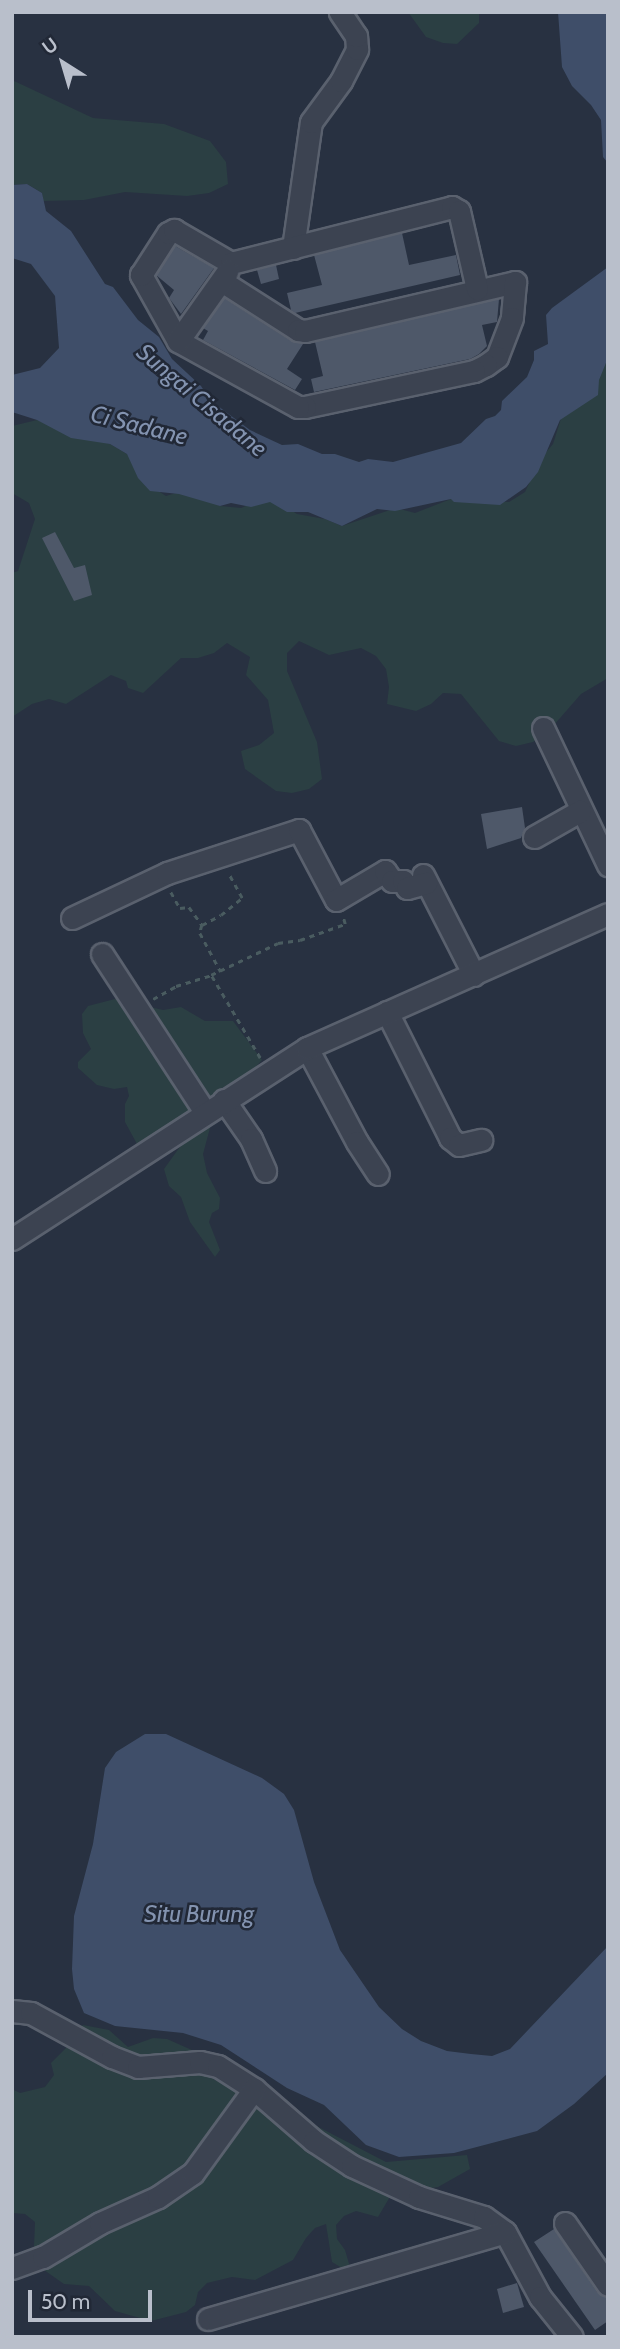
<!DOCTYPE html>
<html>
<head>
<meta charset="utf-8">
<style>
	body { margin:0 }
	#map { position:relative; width:620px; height:2349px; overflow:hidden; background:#283141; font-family:Cabin,sans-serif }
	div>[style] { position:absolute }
	.green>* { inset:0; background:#2b3f43 }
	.water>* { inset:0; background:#3f4e69 }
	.building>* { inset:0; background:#4e5869 }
	.path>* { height:2.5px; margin-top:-1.25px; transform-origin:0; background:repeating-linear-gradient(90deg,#4a5c60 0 5px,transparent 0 10px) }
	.roads { filter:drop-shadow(2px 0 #5a616e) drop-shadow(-2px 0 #5a616e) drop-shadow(0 2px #5a616e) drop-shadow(0 -2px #5a616e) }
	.minor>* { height:21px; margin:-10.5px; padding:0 10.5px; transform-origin:10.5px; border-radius:10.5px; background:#3c4351 }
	span { translate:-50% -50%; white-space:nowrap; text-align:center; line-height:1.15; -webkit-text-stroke:5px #212836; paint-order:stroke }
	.water-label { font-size:24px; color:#8393b0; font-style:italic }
	.frame { position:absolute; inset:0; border:14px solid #b9bfcb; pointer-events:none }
	.north { position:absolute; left:28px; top:28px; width:70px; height:70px; -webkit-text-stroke:5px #212836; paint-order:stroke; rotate:323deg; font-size:19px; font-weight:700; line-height:28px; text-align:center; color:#b9bfcb }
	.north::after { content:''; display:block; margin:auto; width:24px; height:32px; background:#b9bfcb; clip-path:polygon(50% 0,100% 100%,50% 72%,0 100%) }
	.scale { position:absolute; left:28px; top:2290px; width:124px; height:32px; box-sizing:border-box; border:4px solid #b9bfcb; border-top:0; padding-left:9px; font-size:21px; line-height:24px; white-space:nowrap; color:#b9bfcb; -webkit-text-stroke:5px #212836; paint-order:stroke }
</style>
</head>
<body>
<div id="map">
	<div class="green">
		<i style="clip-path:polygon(408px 12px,479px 12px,479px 23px,457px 44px,443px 43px,426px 37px)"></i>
		<i style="clip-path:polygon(12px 80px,93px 118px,164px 124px,210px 141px,226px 162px,228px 184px,209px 193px,187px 196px,125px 192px,84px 200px,43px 201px,42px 193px,34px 188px,27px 184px,12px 185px)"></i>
		<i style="clip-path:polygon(608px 361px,608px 678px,581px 694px,547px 733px,533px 742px,516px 746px,499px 741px,461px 694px,443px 693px,431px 704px,416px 711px,387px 704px,389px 687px,386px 669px,376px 656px,361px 648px,329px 655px,299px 641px,287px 653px,287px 671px,317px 742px,322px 779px,309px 789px,292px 793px,276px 791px,245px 769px,241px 751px,259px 745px,274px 733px,268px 700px,246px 675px,250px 657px,227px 643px,214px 653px,198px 658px,181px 658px,143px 693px,128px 688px,126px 681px,111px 675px,66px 704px,49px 699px,32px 704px,12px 717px,12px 573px,18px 571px,35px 519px,29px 503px,12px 493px,12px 426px,37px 420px,110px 444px,127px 454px,149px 485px,166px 496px,186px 490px,220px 506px,241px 508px,260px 500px,280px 503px,297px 514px,325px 519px,342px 526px,396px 508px,415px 513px,451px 499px,509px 502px,525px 492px,541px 458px,553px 444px,564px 409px)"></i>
		<i style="clip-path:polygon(115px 999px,163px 1010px,181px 1007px,205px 1021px,233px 1021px,262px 1060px,251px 1072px,222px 1088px,209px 1110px,210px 1128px,203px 1154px,207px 1173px,220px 1198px,219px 1209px,212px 1213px,209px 1222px,220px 1250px,215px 1257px,190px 1222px,181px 1197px,169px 1186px,164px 1169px,187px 1137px,145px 1148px,137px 1144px,125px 1122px,125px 1104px,129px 1096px,127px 1087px,114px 1089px,97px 1085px,78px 1068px,78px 1062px,91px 1049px,83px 1033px,82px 1014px,88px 1006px)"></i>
		<i style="clip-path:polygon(83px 2025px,109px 2030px,128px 2047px,153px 2038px,167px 2039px,194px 2051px,206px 2075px,226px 2086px,253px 2080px,305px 2120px,386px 2162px,467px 2155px,470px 2169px,438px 2187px,391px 2195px,378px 2217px,356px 2211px,344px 2216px,336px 2225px,337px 2239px,345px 2250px,352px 2274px,332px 2262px,326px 2224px,315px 2228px,306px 2238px,293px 2260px,255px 2280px,232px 2277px,207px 2283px,198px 2292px,195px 2305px,186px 2312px,151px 2321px,115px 2311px,89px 2286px,64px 2284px,44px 2270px,34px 2247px,35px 2222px,25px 2214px,12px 2213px,12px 2089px,20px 2093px,45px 2087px,54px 2075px,51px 2063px,69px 2045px,71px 2032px)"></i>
	</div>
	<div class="water">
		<i style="clip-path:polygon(558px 12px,608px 12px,608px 163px,603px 157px,601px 120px,591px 105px,572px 86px,562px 67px)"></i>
		<i style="clip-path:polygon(27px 184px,42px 193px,46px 211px,71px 231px,105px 284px,113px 287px,138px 320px,159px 337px,172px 359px,201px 386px,210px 400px,250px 430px,282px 445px,298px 444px,322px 454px,335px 454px,359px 462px,368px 459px,393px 462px,461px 443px,486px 419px,495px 416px,501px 410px,502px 401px,527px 377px,534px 360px,534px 351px,548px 344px,546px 315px,552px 308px,608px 267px,608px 358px,599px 380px,598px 395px,560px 420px,538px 472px,526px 487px,500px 505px,454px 502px,451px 499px,395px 511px,377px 509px,342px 526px,308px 512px,287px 512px,270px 502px,251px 507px,231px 503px,220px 506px,179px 494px,150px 491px,138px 478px,127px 454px,110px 444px,71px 438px,37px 420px,12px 412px,12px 375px,40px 368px,59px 348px,55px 296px,31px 264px,12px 258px,12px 185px)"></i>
		<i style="clip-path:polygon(145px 1734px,166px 1734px,262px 1778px,284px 1794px,294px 1810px,314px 1882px,340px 1950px,379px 2007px,402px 2029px,421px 2041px,447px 2051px,471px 2054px,492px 2056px,510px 2049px,608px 1946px,608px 2073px,574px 2104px,537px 2131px,454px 2153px,399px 2157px,366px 2145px,324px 2105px,287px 2088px,221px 2045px,183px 2033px,115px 2026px,84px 2013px,74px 1989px,72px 1969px,74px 1916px,93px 1844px,105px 1768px,116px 1752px)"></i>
	</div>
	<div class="building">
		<i style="clip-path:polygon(402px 233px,409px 265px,456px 255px,460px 275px,295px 313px,291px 310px,287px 293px,322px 285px,314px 255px)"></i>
		<i style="clip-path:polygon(175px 246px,214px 268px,181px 314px,169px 298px,174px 290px,156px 275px)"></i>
		<i style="clip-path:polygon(276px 265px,279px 279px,261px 284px,257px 270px)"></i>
		<i style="clip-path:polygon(224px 298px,291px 341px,303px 344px,287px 369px,302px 379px,295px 390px,203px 340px,208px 331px,203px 328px)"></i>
		<i style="clip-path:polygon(499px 299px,497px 322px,482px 325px,487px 346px,479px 354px,470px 359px,314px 392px,311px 379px,323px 376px,315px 342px)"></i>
		<i style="clip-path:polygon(55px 532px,74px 568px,85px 565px,92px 595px,74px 601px,42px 538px)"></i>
		<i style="clip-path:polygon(522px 807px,525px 828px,521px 838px,487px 849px,481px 814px)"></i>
		<i style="clip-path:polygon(554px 2229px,597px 2292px,608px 2298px,608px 2321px,595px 2330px,534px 2242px)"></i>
		<i style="clip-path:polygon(517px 2283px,524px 2307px,503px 2313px,497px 2289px)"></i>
	</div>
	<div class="path">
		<i style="left:171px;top:892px;width:18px;rotate:61deg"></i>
		<i style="left:180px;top:908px;width:9px;rotate:-6deg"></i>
		<i style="left:189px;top:907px;width:22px;rotate:54deg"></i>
		<i style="left:202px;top:925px;width:8px;rotate:104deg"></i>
		<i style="left:200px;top:933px;width:44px;rotate:61.7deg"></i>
		<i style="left:202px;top:925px;width:21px;rotate:-28deg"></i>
		<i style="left:221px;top:915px;width:27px;rotate:-39deg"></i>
		<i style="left:242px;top:898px;width:29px;rotate:-119deg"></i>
		<i style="left:153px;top:999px;width:26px;rotate:-29deg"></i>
		<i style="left:176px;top:986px;width:37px;rotate:-17deg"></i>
		<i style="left:260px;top:1058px;width:96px;rotate:-120.6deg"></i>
		<i style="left:211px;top:975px;width:74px;rotate:-25.5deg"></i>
		<i style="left:278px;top:943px;width:22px;rotate:-8deg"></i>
		<i style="left:300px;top:940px;width:48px;rotate:-19.6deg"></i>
		<i style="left:345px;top:924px;width:7px;rotate:-106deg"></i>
	</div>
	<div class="roads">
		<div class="minor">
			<i style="left:293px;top:248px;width:127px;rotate:-81.9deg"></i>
			<i style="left:311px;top:122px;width:51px;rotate:-53.8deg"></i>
			<i style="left:341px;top:81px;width:36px;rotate:-63deg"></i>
			<i style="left:357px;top:49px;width:13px;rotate:-94deg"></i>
			<i style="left:356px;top:36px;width:29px;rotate:-124deg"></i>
			<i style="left:223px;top:282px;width:89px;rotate:32.6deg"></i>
			<i style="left:298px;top:330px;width:7px;rotate:8deg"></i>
			<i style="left:305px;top:331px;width:216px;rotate:-13.1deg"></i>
			<i style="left:515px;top:282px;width:36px;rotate:95deg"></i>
			<i style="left:512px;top:318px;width:42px;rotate:111deg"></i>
			<i style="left:497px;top:357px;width:14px;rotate:144deg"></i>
			<i style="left:486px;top:365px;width:13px;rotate:153deg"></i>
			<i style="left:474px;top:371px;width:173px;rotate:168deg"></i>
			<i style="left:305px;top:407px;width:7px;rotate:180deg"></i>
			<i style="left:298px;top:407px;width:137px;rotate:-151.2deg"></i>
			<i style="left:178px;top:341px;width:76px;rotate:-119.3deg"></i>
			<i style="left:141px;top:275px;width:50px;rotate:-57.3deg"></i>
			<i style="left:168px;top:233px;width:7px;rotate:-27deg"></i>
			<i style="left:174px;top:230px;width:66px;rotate:30.1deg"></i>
			<i style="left:231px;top:263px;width:228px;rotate:-14.2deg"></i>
			<i style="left:452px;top:207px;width:8px;rotate:30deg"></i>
			<i style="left:459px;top:211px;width:80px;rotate:77deg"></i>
			<i style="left:178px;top:341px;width:85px;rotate:-54.6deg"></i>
			<i style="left:543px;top:728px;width:152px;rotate:64.6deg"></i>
			<i style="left:534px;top:837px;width:53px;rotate:-29.5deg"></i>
			<i style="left:423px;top:875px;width:112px;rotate:63deg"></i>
			<i style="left:72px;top:918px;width:105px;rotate:-25.3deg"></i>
			<i style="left:167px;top:873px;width:139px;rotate:-18deg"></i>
			<i style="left:299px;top:830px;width:79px;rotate:62.1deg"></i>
			<i style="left:336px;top:900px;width:57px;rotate:-30.6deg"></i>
			<i style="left:385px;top:871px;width:12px;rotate:55deg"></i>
			<i style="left:392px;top:881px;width:11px"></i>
			<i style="left:403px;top:881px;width:8px;rotate:60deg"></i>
			<i style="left:407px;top:888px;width:20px;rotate:-15deg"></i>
			<i style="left:102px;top:954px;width:189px;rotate:56.9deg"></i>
			<i style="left:387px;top:1012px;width:141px;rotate:63.4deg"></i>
			<i style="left:450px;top:1138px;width:11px;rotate:38deg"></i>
			<i style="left:459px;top:1145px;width:23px;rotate:-13deg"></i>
			<i style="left:307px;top:1048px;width:106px;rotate:62deg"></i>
			<i style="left:357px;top:1142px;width:38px;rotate:57deg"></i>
			<i style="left:224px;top:1100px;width:47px;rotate:55.3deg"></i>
			<i style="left:251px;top:1139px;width:35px;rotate:66deg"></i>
			<i style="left:12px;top:1239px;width:351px;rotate:-32.9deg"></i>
			<i style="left:307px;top:1048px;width:329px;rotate:-24deg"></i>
			<i style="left:12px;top:2011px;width:19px;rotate:6deg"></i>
			<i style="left:31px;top:2013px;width:92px;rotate:28.5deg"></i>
			<i style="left:112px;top:2057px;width:28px;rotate:21deg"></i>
			<i style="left:138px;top:2067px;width:62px;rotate:-4.6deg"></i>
			<i style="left:200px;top:2062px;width:18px;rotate:13deg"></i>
			<i style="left:218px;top:2066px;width:43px;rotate:32.6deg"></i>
			<i style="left:254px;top:2089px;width:79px;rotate:40.9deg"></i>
			<i style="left:314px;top:2141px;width:45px;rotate:33.3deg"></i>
			<i style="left:352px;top:2166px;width:74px;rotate:24.8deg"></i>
			<i style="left:419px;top:2197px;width:68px;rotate:17.1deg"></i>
			<i style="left:484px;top:2217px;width:26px;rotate:36deg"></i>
			<i style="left:505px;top:2232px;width:74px;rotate:61.7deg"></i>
			<i style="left:540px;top:2297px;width:51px;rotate:51.3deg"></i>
			<i style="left:565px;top:2223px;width:75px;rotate:55.3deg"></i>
			<i style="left:12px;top:2268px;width:33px;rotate:-20deg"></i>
			<i style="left:43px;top:2257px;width:66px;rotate:-30.8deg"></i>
			<i style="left:100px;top:2223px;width:64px;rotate:-24.1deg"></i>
			<i style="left:158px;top:2197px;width:42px;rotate:-34.4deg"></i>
			<i style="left:193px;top:2173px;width:104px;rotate:-54deg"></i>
			<i style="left:208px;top:2319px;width:309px;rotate:-16.3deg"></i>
		</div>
	</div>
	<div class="water-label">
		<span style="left:202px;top:400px;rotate:40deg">Sungai Cisadane</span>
		<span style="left:139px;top:425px;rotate:14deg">Ci Sadane</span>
		<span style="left:199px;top:1914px">Situ Burung</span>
	</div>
	<div class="frame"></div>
	<div class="north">U</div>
	<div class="scale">50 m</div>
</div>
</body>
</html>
